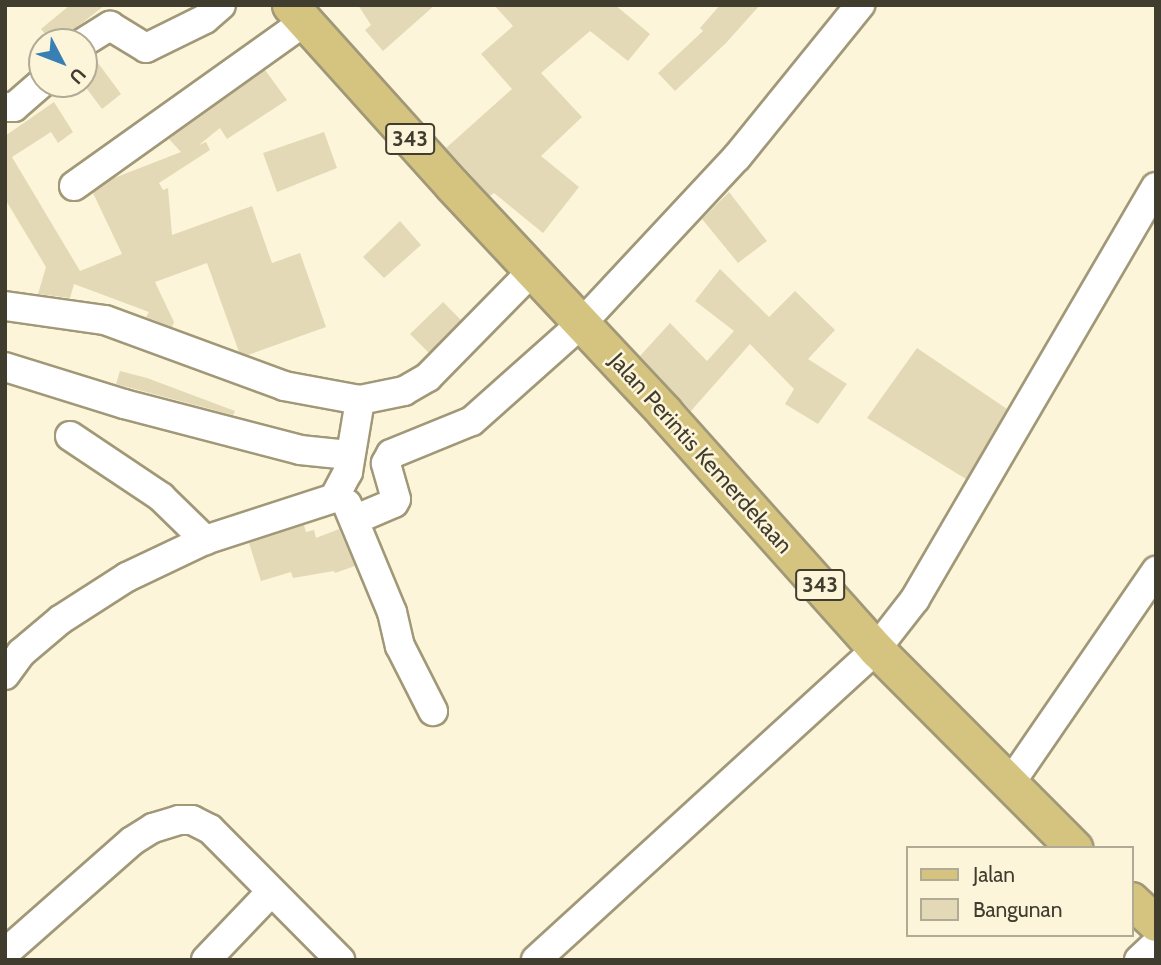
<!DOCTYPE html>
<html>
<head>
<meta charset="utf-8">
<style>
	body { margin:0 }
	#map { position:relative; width:1161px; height:965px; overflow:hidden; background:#fdf5da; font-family:Cabin,sans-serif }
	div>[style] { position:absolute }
	.building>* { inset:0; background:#e3d9b7 }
	.roads { filter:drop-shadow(2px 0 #a19878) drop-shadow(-2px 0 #a19878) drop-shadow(0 2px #a19878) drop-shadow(0 -2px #a19878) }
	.minor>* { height:28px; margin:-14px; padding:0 14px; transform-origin:14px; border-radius:14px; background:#fff }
	.major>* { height:35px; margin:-17.5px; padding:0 17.5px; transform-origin:17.5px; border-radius:17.5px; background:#d4c480 }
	span { translate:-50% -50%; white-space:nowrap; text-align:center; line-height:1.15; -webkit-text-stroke:5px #fdf5da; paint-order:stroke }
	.shield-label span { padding:2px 5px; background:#fdf5da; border:2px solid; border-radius:5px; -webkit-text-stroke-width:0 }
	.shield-label { font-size:21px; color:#403d2f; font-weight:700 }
	.street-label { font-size:23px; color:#403d2f }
	.frame { position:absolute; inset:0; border:7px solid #403d2f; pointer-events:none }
	.legend { position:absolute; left:906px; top:846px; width:228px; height:91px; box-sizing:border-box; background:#fdf5da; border:2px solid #b1ab96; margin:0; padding:9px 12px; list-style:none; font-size:21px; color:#403d2f }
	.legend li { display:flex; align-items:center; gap:14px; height:35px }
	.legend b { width:35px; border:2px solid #b1ab96 }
	.north { position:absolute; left:28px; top:28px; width:70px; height:70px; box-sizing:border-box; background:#fdf5da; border:2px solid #b1ab96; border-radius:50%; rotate:132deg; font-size:19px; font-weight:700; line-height:28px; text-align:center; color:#403d2f }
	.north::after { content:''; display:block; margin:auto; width:24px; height:32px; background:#387fb4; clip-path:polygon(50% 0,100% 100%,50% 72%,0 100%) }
</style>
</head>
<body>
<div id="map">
	<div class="building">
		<i style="clip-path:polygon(70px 5px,105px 5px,58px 42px,51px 42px,41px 29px)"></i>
		<i style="clip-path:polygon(358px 5px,435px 5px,383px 51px,365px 30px,371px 25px)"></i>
		<i style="clip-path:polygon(494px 5px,615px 5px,650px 34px,628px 61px,590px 31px,541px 73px,582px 117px,541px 156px,579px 187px,543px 233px,494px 193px,490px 196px,446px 148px,512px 89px,481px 54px,513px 26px)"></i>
		<i style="clip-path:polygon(720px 5px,760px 5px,726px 43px,675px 91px,658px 73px,703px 31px,700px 28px)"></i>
		<i style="clip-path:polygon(95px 59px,121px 94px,102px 109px,84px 85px,84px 68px)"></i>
		<i style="clip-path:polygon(265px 70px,287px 100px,227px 139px,220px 128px,199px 145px,206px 142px,210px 150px,159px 183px,163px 190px,168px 188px,172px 235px,252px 206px,272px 263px,300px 253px,326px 327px,248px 355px,239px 352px,207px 263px,155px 282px,174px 322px,172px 327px,146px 317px,149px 312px,74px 284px,70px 298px,38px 294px,46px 267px,5px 199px,5px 136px,54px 102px,73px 132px,58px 143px,51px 132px,12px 157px,80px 271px,122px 254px,93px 193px,114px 178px,181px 152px,169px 139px)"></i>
		<i style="clip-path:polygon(324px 132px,337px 168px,277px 192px,263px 153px)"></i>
		<i style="clip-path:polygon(729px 192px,767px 241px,738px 263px,702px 219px)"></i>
		<i style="clip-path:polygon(400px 221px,421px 245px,384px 278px,363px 257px)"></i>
		<i style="clip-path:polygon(720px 269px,769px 317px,795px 291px,835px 330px,808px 359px,847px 384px,818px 424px,785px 404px,794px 389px,750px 344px,691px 411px,640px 356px,670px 323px,707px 361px,734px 331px,695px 301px)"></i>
		<i style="clip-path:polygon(443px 302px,461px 320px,429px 353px,410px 334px)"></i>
		<i style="clip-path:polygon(917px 348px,1007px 409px,966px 479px,867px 418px)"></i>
		<i style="clip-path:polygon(120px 371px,147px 378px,235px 411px,233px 415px,116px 384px)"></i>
		<i style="clip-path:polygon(304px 525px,306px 532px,314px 530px,316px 538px,339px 529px,355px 566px,335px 573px,334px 571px,293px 578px,291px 572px,261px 581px,249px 543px)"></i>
	</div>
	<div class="roads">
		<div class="minor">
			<i style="left:84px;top:42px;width:31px;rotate:-32deg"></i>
			<i style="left:110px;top:26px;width:42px;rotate:31.4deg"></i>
			<i style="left:146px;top:48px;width:66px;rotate:-26.2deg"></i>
			<i style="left:205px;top:19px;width:21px;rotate:-41deg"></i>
			<i style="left:5px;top:107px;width:9px"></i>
			<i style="left:14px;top:107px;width:37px;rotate:-41deg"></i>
			<i style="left:74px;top:186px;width:284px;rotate:-35.5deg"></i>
			<i style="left:5px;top:306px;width:101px;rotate:8deg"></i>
			<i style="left:105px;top:320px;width:191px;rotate:20.2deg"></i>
			<i style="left:284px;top:386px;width:77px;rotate:10.4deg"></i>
			<i style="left:360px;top:400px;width:45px;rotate:-11.6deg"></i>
			<i style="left:404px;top:391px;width:28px;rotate:-30deg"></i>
			<i style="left:428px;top:377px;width:150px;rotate:-45.5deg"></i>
			<i style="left:5px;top:367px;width:125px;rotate:17.3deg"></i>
			<i style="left:124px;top:404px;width:182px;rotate:14.6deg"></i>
			<i style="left:300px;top:450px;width:49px;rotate:5.8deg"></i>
			<i style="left:70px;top:436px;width:110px;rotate:33.8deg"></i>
			<i style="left:161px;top:497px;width:62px;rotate:44.3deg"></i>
			<i style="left:347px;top:504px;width:117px;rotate:67.4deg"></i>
			<i style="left:392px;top:612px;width:35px;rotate:77deg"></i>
			<i style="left:400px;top:646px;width:73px;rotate:63.1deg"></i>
			<i style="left:354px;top:520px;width:43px;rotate:-23deg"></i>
			<i style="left:394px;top:503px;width:4px;rotate:-63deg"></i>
			<i style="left:396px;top:499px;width:37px;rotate:-106deg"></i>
			<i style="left:386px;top:463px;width:10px;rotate:-61deg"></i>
			<i style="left:391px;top:454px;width:87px;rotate:-22.2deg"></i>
			<i style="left:472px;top:421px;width:147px;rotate:-41.7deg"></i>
			<i style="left:582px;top:323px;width:227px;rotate:-47deg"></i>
			<i style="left:737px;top:157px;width:196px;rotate:-51deg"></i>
			<i style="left:5px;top:675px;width:27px;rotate:-54deg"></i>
			<i style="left:21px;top:653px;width:51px;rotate:-40.2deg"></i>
			<i style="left:60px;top:620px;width:80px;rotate:-32.7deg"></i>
			<i style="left:127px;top:577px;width:86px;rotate:-25.4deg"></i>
			<i style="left:205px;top:540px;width:136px;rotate:-18deg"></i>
			<i style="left:334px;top:498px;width:30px;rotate:-62deg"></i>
			<i style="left:348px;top:472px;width:73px;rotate:-80.5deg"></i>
			<i style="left:1009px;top:785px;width:260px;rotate:-55.5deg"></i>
			<i style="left:5px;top:953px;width:169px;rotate:-41.4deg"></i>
			<i style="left:132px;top:841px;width:25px;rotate:-32deg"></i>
			<i style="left:153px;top:828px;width:27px;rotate:-17deg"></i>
			<i style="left:179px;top:820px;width:13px"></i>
			<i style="left:192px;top:820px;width:20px;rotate:27deg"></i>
			<i style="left:210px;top:829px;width:185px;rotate:45.2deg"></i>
			<i style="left:206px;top:960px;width:94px;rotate:-46.3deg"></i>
			<i style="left:536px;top:960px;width:461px;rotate:-42.4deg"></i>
			<i style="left:876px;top:649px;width:63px;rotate:-52deg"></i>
			<i style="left:915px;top:599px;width:477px;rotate:-59.7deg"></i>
			<i style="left:1139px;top:960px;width:23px;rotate:-43deg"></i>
		</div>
		<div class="major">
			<i style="left:290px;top:5px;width:242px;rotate:48deg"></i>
			<i style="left:452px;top:185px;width:312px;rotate:46.9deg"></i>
			<i style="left:665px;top:413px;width:317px;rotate:48.2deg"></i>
			<i style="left:876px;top:649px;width:281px;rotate:45.1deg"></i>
			<i style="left:1131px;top:900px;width:34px;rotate:43deg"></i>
		</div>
	</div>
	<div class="shield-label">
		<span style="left:410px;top:139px">343</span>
		<span style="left:820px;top:585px">343</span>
	</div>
	<div class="street-label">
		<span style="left:701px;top:453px;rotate:48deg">Jalan Perintis Kemerdekaan</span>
	</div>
	<div class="frame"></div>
	<ul class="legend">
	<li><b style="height:9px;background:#d4c480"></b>Jalan</li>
	<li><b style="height:19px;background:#e3d9b7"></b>Bangunan</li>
	</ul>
	<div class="north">U</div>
</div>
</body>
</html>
